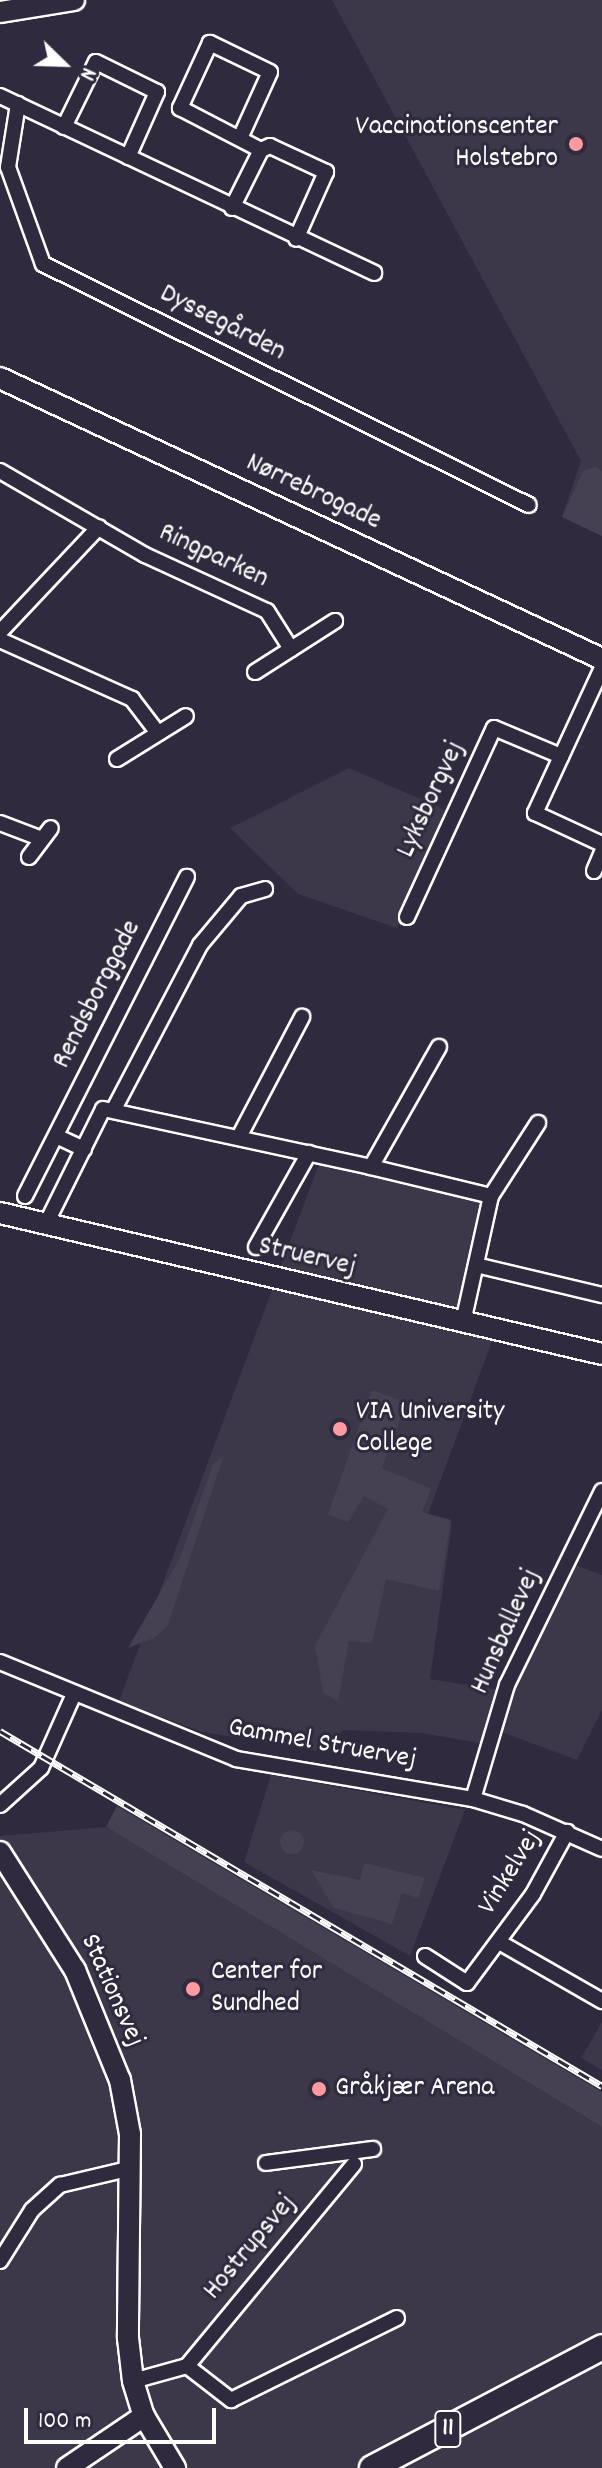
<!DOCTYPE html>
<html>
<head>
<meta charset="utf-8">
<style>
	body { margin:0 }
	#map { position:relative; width:602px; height:2468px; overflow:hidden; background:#2f2a3d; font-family:Dekko,sans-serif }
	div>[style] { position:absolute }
	.built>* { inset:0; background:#3c3749 }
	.green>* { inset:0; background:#464152 }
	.round { border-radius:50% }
	.roads { filter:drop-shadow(2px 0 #fff) drop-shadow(-2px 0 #fff) drop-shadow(0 2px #fff) drop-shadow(0 -2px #fff) }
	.street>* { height:14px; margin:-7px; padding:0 7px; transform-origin:7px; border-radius:7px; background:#2f2a3d }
	.secondary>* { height:20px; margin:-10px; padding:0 10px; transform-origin:10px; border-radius:10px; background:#2f2a3d }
	.primary>* { height:24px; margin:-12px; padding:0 12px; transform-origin:12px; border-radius:12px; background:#2f2a3d }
	.rail>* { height:7px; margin-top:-3.5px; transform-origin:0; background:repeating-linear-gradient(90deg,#2f2a3d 0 12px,#fff 0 24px); box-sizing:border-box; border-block:2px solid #fff }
	.dots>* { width:22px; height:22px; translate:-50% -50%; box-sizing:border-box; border:4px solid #2f2a3d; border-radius:50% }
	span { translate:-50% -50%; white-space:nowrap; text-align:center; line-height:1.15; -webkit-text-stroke:6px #2f2a3d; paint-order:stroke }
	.shield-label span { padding:2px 6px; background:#2f2a3d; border:2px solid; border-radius:6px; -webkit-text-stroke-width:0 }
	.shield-label { font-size:26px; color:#fff; font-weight:700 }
	.poi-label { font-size:28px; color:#fff }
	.right { translate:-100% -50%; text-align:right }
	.left { translate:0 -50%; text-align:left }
	.street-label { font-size:28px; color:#fff }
	.north { position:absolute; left:24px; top:24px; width:80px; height:80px; -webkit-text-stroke:6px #2f2a3d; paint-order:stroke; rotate:113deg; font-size:22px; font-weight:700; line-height:32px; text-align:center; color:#fff }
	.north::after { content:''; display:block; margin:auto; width:28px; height:36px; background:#fff; clip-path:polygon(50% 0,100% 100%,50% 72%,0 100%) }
	.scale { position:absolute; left:24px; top:2408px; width:192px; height:36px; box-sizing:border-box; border:4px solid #fff; border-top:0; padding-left:10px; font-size:24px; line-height:28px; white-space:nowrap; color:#fff; -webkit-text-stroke:6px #2f2a3d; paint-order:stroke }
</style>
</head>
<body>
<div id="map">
	<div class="built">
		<i style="clip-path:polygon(332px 0,602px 0,602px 536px,562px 517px,581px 461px)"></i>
		<i style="clip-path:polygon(349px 768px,448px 811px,397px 928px,298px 894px,230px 828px)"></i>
		<i style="clip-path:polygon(320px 1161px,484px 1199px,455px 1331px,492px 1341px,427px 1517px,452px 1523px,430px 1679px,513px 1692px,575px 1565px,602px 1575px,602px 1710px,577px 1760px,501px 1732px,496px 1746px,421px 1733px,344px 1730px,316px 1751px,202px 1732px,119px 1701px)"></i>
		<i style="clip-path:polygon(271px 1775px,465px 1810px,410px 1956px,244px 1862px)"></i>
		<i style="clip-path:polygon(106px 1827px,602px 2127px,602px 2468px,0 2468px,0 1836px)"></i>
		<i style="clip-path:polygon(602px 2022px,602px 2070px,581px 2058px)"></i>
	</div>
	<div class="green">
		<i style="clip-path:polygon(596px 467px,602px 471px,602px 536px,562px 517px,583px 471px)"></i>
		<i style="clip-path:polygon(372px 1390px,406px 1402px,382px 1468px,431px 1489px,422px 1512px,451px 1520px,439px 1591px,386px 1579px,372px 1643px,349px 1641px,338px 1701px,323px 1693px,315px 1646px,388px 1509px,364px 1496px,348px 1522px,328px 1514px)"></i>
		<i style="clip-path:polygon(223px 1457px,168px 1625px,154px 1638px,128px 1648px,180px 1558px,213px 1464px)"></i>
		<i style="clip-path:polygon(117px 1806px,602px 2092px,602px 2127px,106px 1827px)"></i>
		<i class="round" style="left:280px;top:1830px;width:24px;height:24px"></i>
		<i style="clip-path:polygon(364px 1863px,425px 1878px,418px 1898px,402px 1893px,392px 1924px,334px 1908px,311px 1870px,360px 1880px)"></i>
	</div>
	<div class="roads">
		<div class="street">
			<i style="left:0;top:96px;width:414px;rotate:25.3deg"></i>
			<i style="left:18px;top:104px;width:64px;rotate:99deg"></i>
			<i style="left:8px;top:167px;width:103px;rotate:70.2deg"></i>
			<i style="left:43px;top:264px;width:542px;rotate:26.38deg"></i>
			<i style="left:64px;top:127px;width:72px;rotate:-63.8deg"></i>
			<i style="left:96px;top:62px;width:68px;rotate:26.2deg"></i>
			<i style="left:157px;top:92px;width:71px;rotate:114deg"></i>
			<i style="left:241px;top:136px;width:70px;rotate:-65.6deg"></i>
			<i style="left:270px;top:72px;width:67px;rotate:-154.2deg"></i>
			<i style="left:210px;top:43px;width:72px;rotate:114.8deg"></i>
			<i style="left:180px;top:108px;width:91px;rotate:27.4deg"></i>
			<i style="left:232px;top:208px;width:65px;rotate:-63.4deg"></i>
			<i style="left:261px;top:150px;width:10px;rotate:-24deg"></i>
			<i style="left:270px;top:146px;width:62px;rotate:24.9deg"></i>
			<i style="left:326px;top:172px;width:73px;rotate:114.1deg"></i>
			<i style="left:0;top:471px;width:168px;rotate:30.1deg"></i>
			<i style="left:145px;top:555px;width:134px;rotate:24.7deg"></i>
			<i style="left:267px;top:611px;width:45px;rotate:57.7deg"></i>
			<i style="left:0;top:632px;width:144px;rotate:-46.7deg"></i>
			<i style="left:0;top:640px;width:145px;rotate:24.1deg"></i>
			<i style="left:132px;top:699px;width:43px;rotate:52.6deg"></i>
			<i style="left:602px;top:668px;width:160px;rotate:114.8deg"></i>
			<i style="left:535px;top:813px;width:74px;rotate:24.8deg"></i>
			<i style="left:255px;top:672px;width:95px;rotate:-32.5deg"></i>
			<i style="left:117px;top:759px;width:81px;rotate:-31.9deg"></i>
			<i style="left:0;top:823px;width:45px;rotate:20.9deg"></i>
			<i style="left:29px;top:857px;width:36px;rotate:-53deg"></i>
			<i style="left:594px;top:871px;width:21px;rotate:-67deg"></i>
			<i style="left:407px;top:917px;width:208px;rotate:-65.3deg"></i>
			<i style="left:494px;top:728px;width:73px;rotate:22.7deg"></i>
			<i style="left:114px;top:1109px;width:185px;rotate:-62.3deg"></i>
			<i style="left:200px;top:945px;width:64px;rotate:-50.1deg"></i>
			<i style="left:241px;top:896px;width:25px;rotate:-16deg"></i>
			<i style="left:56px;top:1136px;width:31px;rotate:25deg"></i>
			<i style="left:239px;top:1137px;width:136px;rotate:-62.3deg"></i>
			<i style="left:371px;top:1167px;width:138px;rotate:-60.5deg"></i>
			<i style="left:25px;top:1196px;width:358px;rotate:-63.1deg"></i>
			<i style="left:491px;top:1196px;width:87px;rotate:-57.2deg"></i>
			<i style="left:46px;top:1224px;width:128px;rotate:-63.6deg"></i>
			<i style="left:103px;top:1109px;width:274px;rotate:12.2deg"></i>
			<i style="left:371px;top:1167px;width:123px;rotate:13.6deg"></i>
			<i style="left:491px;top:1196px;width:129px;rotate:102.5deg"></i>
			<i style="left:256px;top:1247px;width:108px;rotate:-60.6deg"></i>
			<i style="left:476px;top:1265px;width:130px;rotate:13.4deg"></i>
			<i style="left:0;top:1662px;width:255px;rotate:22.3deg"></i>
			<i style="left:236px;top:1759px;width:240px;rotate:9.6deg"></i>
			<i style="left:473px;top:1799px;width:52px;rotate:16.7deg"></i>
			<i style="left:523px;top:1814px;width:86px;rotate:23.9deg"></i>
			<i style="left:473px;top:1799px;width:119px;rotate:-73.4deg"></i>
			<i style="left:507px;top:1685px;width:216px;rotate:-63.9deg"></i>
			<i style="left:0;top:1805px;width:55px;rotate:-42.1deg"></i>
			<i style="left:41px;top:1768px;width:81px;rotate:-66deg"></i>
			<i style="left:499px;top:1942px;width:119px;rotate:29.8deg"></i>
			<i style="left:425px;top:1956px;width:50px;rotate:32.7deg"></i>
			<i style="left:467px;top:1983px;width:111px;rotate:-53.4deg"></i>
			<i style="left:533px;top:1894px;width:71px;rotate:-61.3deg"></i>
			<i style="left:266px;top:2163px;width:108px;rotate:-7.5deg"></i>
			<i style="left:0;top:2261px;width:60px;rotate:-57.9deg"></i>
			<i style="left:32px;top:2210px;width:38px;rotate:-42deg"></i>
			<i style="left:60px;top:2185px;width:74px;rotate:-13.3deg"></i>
			<i style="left:187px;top:2366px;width:56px;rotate:37.7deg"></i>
			<i style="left:231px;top:2400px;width:185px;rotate:-26.3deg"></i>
			<i style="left:133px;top:2381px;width:56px;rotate:-15.5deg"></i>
			<i style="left:187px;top:2366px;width:262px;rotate:-50.4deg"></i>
		</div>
		<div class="secondary">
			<i style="left:0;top:12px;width:75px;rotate:-9.2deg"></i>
			<i style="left:0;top:378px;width:664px;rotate:25.02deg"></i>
			<i style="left:0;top:1213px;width:618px;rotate:13.18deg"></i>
			<i style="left:0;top:1852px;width:140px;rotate:57.6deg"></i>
			<i style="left:75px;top:1970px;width:119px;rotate:67.8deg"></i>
			<i style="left:120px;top:2080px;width:55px;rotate:79.5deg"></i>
			<i style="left:130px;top:2134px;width:204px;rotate:90.6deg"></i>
			<i style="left:128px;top:2338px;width:43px;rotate:83.4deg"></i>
			<i style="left:133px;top:2381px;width:37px;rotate:73deg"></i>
			<i style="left:144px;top:2416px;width:61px;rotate:59.2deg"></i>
			<i style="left:67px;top:2468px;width:93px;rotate:-34deg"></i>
		</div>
		<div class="primary">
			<i style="left:372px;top:2468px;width:260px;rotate:-27.7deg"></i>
		</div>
	</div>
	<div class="rail">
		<i style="left:0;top:1731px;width:699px;rotate:30.53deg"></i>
	</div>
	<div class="dots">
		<i style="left:576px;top:144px;background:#ff9aa2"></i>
		<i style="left:340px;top:1429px;background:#ff9aa2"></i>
		<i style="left:193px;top:1989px;background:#ff9aa2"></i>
		<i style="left:319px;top:2089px;background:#ff9aa2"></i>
	</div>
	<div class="shield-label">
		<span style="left:448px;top:2429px">11</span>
	</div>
	<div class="poi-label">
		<span class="right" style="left:558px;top:144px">Vaccinationscenter<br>Holstebro</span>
		<span class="left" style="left:356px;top:1429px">VIA University<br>College</span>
		<span class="left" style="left:211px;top:1989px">Center for<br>Sundhed</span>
		<span class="left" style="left:335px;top:2089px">Gråkjær Arena</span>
	</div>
	<div class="street-label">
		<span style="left:222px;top:324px;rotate:27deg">Dyssegården</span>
		<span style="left:313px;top:493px;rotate:25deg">Nørrebrogade</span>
		<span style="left:213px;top:557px;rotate:25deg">Ringparken</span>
		<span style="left:432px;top:800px;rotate:-65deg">Lyksborgvej</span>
		<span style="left:98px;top:995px;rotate:-63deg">Rendsborggade</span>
		<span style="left:307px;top:1258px;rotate:13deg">Struervej</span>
		<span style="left:507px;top:1632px;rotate:-66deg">Hunsballevej</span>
		<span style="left:322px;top:1745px;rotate:10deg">Gammel Struervej</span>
		<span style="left:511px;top:1873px;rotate:-58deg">Vinkelvej</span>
		<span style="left:111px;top:1991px;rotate:66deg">Stationsvej</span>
		<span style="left:251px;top:2248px;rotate:-50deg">Hostrupsvej</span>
	</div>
	<div class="north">N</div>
	<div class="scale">100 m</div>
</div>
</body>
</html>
